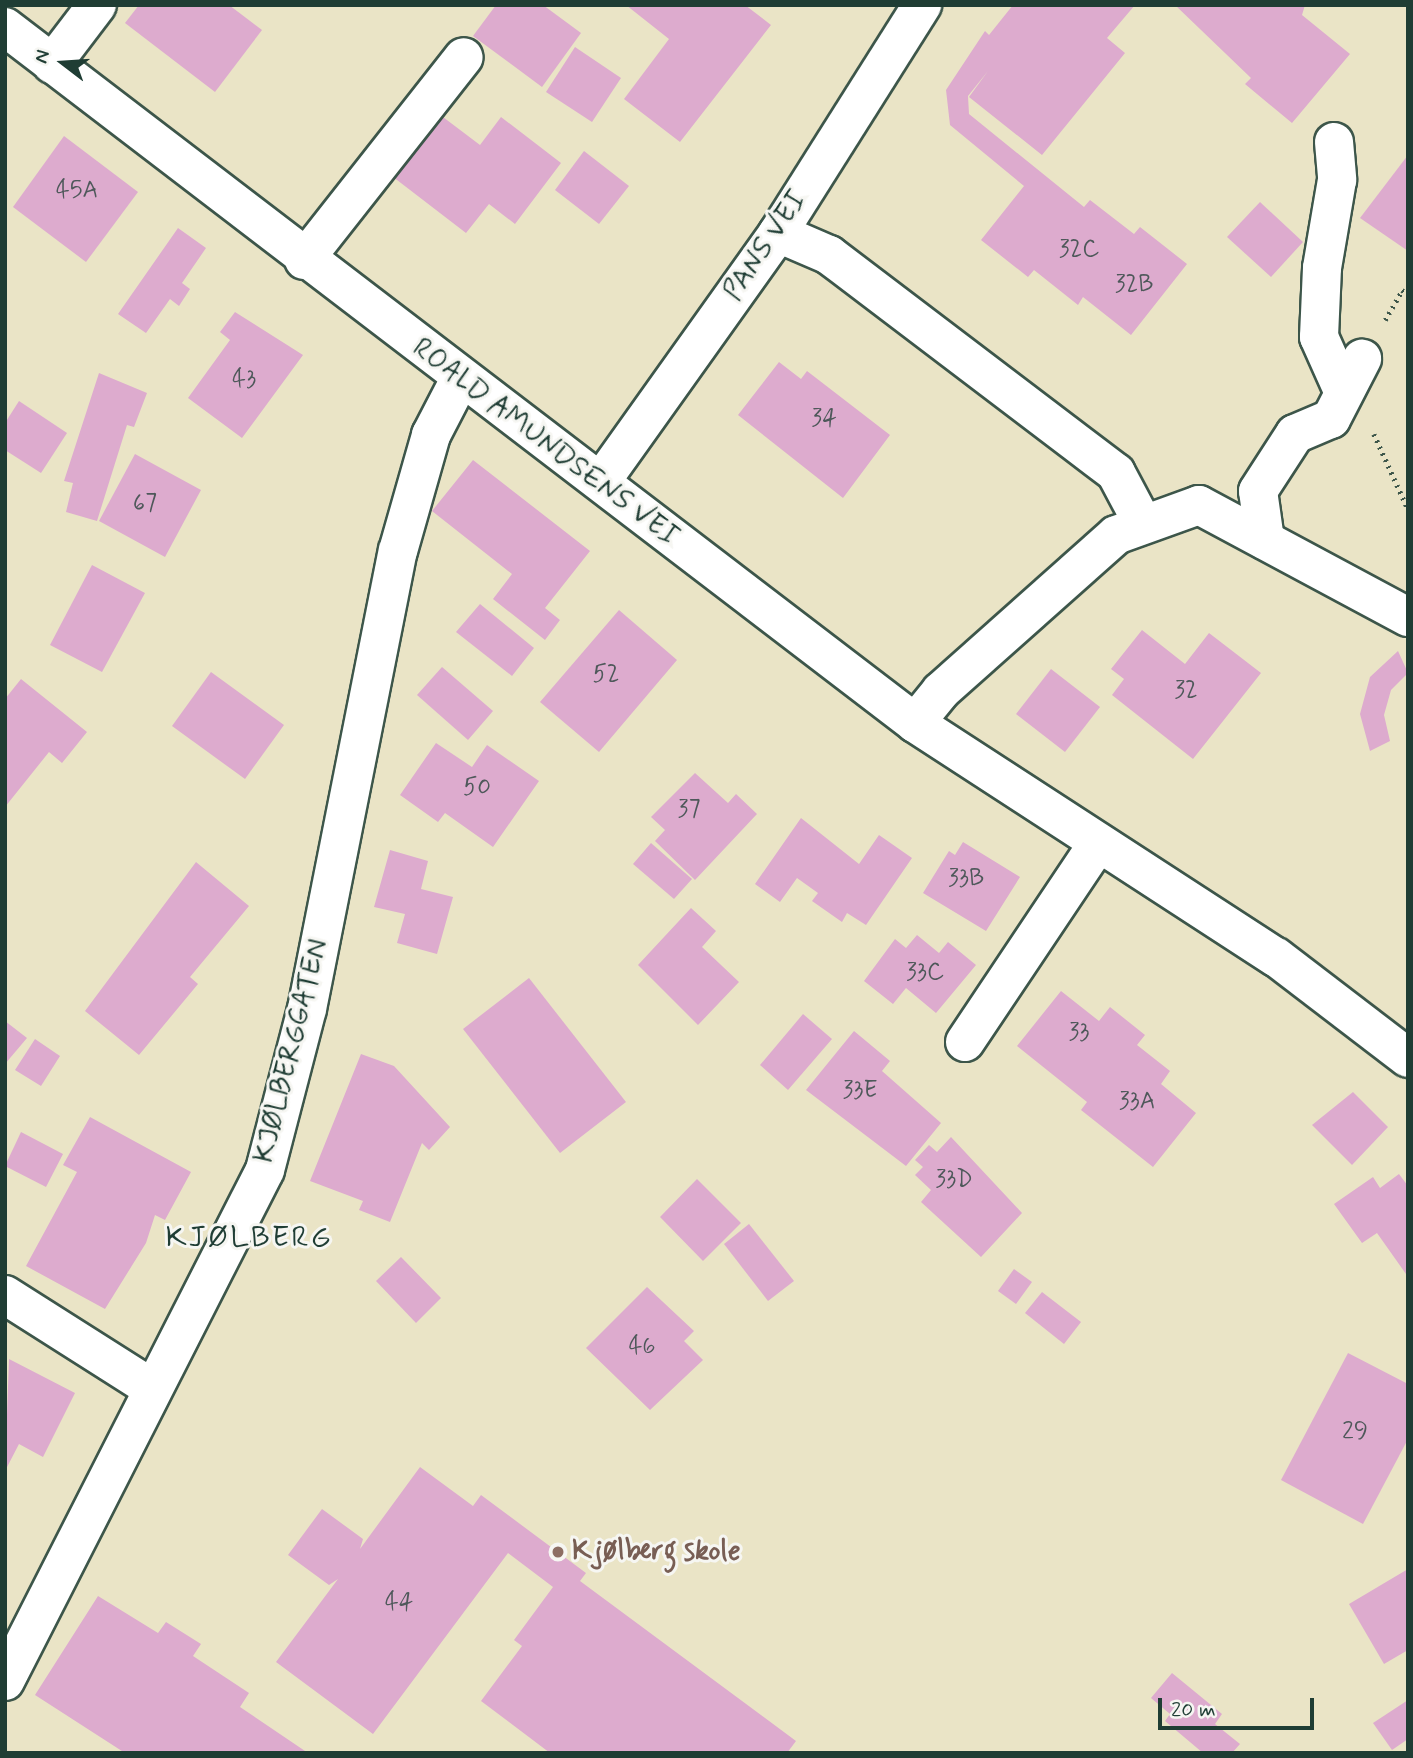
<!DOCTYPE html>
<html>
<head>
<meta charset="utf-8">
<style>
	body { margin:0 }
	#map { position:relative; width:1413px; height:1758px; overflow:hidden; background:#eae4c6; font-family:Mynerve,sans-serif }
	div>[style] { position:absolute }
	.building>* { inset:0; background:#ddabce }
	.path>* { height:4.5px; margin-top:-2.25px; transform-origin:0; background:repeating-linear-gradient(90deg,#3d564a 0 2px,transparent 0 7px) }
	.roads { filter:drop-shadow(2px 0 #3d564a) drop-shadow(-2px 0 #3d564a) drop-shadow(0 2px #3d564a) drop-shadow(0 -2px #3d564a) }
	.minor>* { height:38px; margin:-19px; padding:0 19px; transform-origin:19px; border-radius:19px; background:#fff }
	.dots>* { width:19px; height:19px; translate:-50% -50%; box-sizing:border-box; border:4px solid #f6f6f2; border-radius:50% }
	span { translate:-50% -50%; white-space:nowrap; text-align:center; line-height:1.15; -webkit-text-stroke:6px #f6f6f2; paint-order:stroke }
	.number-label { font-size:24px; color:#4e585a }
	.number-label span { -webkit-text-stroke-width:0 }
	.street-label { font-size:28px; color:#1f3d34 }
	.education-label { font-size:28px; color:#785e54; font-weight:700 }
	.left { translate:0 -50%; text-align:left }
	.neighbourhood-label { font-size:30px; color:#1f3d34; letter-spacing:2px }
	.frame { position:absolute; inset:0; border:7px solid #1f3d34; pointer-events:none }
	.north { position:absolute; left:28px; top:28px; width:70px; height:70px; -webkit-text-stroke:5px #f6f6f2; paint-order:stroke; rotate:287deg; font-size:19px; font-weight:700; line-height:28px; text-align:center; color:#1f3d34 }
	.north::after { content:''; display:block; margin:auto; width:24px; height:32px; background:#1f3d34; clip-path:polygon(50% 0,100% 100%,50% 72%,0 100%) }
	.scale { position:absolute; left:1158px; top:1698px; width:156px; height:32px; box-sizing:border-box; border:4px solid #1f3d34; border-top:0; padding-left:9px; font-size:21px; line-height:24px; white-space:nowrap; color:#1f3d34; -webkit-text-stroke:5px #f6f6f2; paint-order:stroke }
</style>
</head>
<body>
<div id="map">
	<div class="building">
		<i style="clip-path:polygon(139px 5px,229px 5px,262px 30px,215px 92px,125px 23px)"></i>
		<i style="clip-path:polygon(496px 5px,543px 5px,581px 33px,542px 87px,473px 36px)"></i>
		<i style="clip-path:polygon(626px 5px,745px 5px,771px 25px,680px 142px,624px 99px,669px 39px)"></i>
		<i style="clip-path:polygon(1013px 5px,1135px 5px,1107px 38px,1125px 53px,1042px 155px,969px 97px,988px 71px,968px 96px,969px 114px,1084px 207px,1090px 200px,1134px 234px,1140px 227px,1187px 264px,1131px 335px,1083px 297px,1078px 305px,1034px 270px,1028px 277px,981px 240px,1024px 186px,950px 125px,946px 90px,985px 31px,989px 35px)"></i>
		<i style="clip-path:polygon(1175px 5px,1305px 5px,1302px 15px,1350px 54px,1292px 123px,1245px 84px,1251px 78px)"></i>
		<i style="clip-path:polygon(575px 47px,621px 78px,592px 122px,546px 92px)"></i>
		<i style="clip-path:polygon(431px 108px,480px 145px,501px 117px,561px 163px,515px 224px,489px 204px,466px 233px,384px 170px)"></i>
		<i style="clip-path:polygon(64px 136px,138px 192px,86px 262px,13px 207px)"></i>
		<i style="clip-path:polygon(584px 151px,629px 186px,599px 224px,555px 190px)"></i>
		<i style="clip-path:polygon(1408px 155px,1408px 251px,1360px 218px)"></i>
		<i style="clip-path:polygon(1260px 202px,1303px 242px,1271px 277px,1227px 237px)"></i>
		<i style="clip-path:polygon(178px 228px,206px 248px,182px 283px,190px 289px,179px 306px,170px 299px,146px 333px,118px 314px)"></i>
		<i style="clip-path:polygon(235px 312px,303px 355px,242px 438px,188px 398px,230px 340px,220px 332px)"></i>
		<i style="clip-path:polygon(779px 362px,801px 379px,807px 371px,890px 435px,843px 498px,738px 415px)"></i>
		<i style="clip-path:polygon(99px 373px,147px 393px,134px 427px,127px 425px,97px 521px,66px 512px,73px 483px,64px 481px)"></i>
		<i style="clip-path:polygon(19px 401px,67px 433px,41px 473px,5px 450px,5px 423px)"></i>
		<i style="clip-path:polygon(135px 454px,201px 490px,165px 557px,99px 521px)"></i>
		<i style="clip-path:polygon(473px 460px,590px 551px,545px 608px,560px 620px,545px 640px,493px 599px,512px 574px,432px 511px)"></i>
		<i style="clip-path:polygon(92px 565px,145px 593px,102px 672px,50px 645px)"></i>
		<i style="clip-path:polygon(480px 604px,534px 648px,512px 676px,456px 632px)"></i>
		<i style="clip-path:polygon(619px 610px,677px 660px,599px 752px,540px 702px)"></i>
		<i style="clip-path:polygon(1142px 630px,1185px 664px,1209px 633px,1261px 673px,1193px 759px,1112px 695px,1124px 679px,1111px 669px)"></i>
		<i style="clip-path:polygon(1398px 651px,1408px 673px,1391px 690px,1384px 715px,1390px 741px,1370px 751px,1360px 714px,1370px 677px)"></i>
		<i style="clip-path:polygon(442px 667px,493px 711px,468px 740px,417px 695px)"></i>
		<i style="clip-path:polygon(1051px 669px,1100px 707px,1065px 752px,1016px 714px)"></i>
		<i style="clip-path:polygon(211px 672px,284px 725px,245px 779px,172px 726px)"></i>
		<i style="clip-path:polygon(21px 679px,87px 732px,62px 763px,49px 752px,5px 807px,5px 699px)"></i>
		<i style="clip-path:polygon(436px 743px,472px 767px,487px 745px,539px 781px,493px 847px,445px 813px,438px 822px,400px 795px)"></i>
		<i style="clip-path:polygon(695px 773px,728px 803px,736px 794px,757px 814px,695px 880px,655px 841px,665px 830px,651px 817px)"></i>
		<i style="clip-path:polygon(801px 818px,859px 864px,879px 835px,912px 858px,866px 925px,847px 913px,842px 922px,812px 901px,818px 893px,797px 878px,780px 902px,755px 884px)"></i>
		<i style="clip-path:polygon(963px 842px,1020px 877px,986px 931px,923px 893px,949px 851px,955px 855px)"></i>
		<i style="clip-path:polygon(651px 843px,692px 879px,674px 899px,633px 864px)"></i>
		<i style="clip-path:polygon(390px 850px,428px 861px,421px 889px,453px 897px,437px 954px,397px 943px,405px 914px,374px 907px)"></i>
		<i style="clip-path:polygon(196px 862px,249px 906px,190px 977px,198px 984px,139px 1055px,85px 1011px)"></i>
		<i style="clip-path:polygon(691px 908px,716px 931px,702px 947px,739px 982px,698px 1025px,638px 965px)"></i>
		<i style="clip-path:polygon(917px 935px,939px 953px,948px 942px,976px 965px,936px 1013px,906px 988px,893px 1004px,864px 981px,895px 939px,906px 948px)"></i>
		<i style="clip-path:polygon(529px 978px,626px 1102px,560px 1153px,463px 1029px)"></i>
		<i style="clip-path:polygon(1061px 991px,1099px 1021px,1110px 1007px,1145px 1035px,1137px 1045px,1170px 1071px,1161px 1084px,1196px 1113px,1153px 1167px,1081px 1110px,1087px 1102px,1017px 1046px)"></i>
		<i style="clip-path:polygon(803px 1014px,832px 1039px,788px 1090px,760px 1065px)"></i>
		<i style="clip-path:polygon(5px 1021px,27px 1038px,5px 1064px)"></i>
		<i style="clip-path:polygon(854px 1031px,890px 1061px,882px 1071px,941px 1123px,906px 1166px,806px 1090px)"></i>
		<i style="clip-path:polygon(35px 1039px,60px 1056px,41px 1086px,15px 1070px)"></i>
		<i style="clip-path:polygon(361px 1054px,394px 1066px,450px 1127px,429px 1150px,422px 1143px,390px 1222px,359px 1210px,363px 1201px,310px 1181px)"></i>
		<i style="clip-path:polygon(1353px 1092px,1388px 1127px,1352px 1165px,1312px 1125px)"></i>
		<i style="clip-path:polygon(90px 1117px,191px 1172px,165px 1220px,155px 1215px,146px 1243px,105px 1309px,26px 1266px,77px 1172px,63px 1165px)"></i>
		<i style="clip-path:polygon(21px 1132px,63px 1154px,46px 1187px,5px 1166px)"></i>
		<i style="clip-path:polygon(951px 1137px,1022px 1213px,981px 1257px,921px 1202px,931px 1190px,915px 1175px,923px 1167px,915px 1160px,929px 1145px,937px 1152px)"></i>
		<i style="clip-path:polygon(1399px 1174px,1408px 1186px,1406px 1274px,1377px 1233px,1362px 1243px,1334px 1204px,1373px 1177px,1380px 1188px)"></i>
		<i style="clip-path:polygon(697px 1179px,741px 1223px,703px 1261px,660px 1217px)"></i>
		<i style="clip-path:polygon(749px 1224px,794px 1281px,768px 1301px,724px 1244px)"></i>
		<i style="clip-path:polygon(401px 1257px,441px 1298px,416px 1323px,376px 1281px)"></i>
		<i style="clip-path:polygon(1014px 1269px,1032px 1282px,1016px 1304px,998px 1291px)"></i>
		<i style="clip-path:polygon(647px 1287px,694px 1331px,684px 1341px,703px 1360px,650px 1410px,586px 1348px)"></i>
		<i style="clip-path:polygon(1042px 1292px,1081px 1322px,1064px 1344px,1025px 1313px)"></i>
		<i style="clip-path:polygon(1348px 1353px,1408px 1384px,1408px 1439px,1363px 1524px,1281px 1480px)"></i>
		<i style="clip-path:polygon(9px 1359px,75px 1393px,43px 1457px,19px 1444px,5px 1471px)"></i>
		<i style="clip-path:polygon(420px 1467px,473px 1506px,481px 1495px,586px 1573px,580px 1581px,796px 1741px,787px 1753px,550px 1753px,481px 1701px,522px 1646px,514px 1640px,553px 1587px,508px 1553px,373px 1734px,276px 1662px,338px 1579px,329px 1585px,288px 1555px,322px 1509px,363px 1539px,360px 1549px)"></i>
		<i style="clip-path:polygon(1408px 1569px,1408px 1650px,1384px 1664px,1349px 1604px)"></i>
		<i style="clip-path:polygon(98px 1596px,158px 1633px,166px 1622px,201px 1644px,193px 1656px,249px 1693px,240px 1707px,308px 1753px,125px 1753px,35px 1695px)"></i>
		<i style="clip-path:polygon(1172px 1673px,1222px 1714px,1215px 1724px,1240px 1744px,1232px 1753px,1203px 1753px,1165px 1721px,1170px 1714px,1151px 1698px)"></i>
		<i style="clip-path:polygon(1408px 1700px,1408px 1739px,1392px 1750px,1373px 1723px)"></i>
	</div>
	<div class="path">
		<i style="left:1385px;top:320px;width:34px;rotate:-60deg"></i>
		<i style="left:1402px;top:290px;width:7px;rotate:34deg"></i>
		<i style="left:1374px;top:434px;width:82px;rotate:65.6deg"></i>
	</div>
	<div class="roads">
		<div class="minor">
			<i style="left:5px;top:27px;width:1146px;rotate:37.41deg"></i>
			<i style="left:915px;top:723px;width:430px;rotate:33deg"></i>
			<i style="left:1276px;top:957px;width:166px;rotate:37.4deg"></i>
			<i style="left:52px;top:64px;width:74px;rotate:-52.7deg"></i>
			<i style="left:1334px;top:142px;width:38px;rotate:85deg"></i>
			<i style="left:1337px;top:180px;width:89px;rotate:99.7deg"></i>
			<i style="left:1322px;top:268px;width:69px;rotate:92.5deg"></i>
			<i style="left:1319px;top:337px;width:61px;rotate:65.9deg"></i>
			<i style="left:778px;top:233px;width:56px;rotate:23.3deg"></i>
			<i style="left:829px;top:255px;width:360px;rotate:37.2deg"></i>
			<i style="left:1116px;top:473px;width:55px;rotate:62deg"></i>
			<i style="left:304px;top:260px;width:258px;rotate:-51.8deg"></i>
			<i style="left:602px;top:480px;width:303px;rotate:-54.5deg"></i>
			<i style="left:778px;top:233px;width:270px;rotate:-57.7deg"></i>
			<i style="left:1265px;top:540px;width:49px;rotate:-98.1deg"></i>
			<i style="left:1258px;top:491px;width:68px;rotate:-57deg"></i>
			<i style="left:1295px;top:434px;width:39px;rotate:-23deg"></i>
			<i style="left:1331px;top:419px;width:68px;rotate:-62.7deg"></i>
			<i style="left:915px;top:723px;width:41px;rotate:-50.9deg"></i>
			<i style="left:941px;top:691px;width:234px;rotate:-41.7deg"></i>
			<i style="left:1116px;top:535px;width:88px;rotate:-19.9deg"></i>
			<i style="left:1199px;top:505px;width:237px;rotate:28.2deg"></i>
			<i style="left:965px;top:1042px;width:239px;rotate:-56.2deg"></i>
			<i style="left:5px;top:1295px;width:175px;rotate:32.4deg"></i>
			<i style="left:5px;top:1681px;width:573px;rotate:-63.03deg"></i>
			<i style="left:265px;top:1170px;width:166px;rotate:-75.4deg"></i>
			<i style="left:307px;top:1009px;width:467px;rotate:-78.8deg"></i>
			<i style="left:398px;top:551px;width:121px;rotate:-74.1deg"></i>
			<i style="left:431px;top:435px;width:63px;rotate:-62.6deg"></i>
		</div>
	</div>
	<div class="dots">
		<i style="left:558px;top:1552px;background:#8d6e63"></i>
	</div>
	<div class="number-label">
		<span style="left:77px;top:191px">45A</span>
		<span style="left:1079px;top:250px">32C</span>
		<span style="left:1134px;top:285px">32B</span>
		<span style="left:244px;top:380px">43</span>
		<span style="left:824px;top:419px">34</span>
		<span style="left:145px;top:504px">67</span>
		<span style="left:606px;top:675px">52</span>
		<span style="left:1186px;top:691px">32</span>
		<span style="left:477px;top:788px">50</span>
		<span style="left:689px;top:810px">37</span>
		<span style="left:966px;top:879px">33B</span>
		<span style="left:925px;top:973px">33C</span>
		<span style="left:1079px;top:1033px">33</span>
		<span style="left:860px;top:1091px">33E</span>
		<span style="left:1137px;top:1102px">33A</span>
		<span style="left:954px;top:1180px">33D</span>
		<span style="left:642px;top:1347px">46</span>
		<span style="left:1355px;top:1432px">29</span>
		<span style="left:399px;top:1603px">44</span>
	</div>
	<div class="street-label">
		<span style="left:766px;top:246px;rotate:-56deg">PANS VEI</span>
		<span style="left:545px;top:443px;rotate:37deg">ROALD AMUNDSENS VEI</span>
		<span style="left:292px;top:1051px;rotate:-76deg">KJØLBERGGATEN</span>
	</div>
	<div class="education-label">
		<span class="left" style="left:572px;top:1552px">Kjølberg skole</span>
	</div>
	<div class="neighbourhood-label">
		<span style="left:249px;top:1238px">KJØLBERG</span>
	</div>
	<div class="frame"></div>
	<div class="north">N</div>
	<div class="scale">20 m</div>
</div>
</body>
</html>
